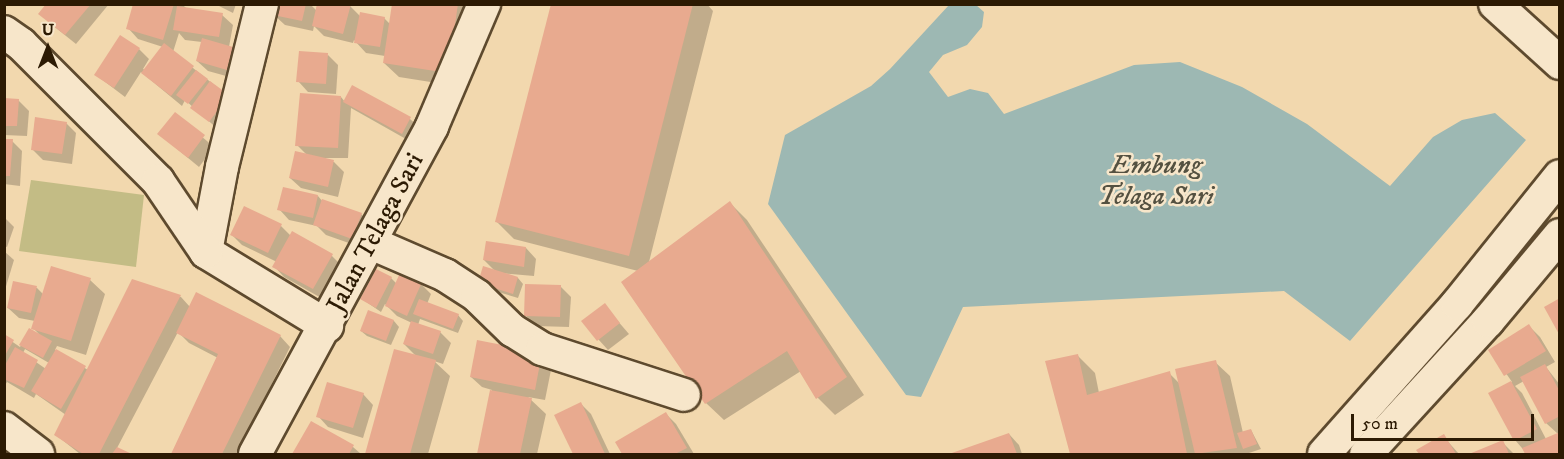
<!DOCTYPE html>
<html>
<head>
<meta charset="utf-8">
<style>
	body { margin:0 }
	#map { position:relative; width:1564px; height:459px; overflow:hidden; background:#f2d8ae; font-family:"IM FELL DW Pica",serif }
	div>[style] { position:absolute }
	.green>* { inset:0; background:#c3bc85 }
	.water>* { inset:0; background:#9db8b3 }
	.shadow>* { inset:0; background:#0003 }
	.building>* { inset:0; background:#e8aa8f }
	.roads { filter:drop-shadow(2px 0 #5e4a2e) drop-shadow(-2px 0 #5e4a2e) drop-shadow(0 2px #5e4a2e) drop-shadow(0 -2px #5e4a2e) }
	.minor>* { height:32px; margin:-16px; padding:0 16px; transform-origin:16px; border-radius:16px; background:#f7e6ca }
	span { translate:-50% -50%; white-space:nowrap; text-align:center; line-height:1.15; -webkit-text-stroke:5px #f7e6ca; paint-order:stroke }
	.street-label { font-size:26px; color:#2c1a03 }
	.water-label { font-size:27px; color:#545141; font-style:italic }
	.frame { position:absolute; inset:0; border:6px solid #2c1a03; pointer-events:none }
	.north { position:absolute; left:18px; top:18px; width:60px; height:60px; -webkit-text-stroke:4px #f7e6ca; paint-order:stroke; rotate:0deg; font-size:16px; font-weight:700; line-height:24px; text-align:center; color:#2c1a03 }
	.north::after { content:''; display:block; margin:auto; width:21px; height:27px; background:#2c1a03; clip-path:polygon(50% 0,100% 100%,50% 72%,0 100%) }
	.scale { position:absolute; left:1351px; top:414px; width:183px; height:27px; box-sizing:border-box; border:3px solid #2c1a03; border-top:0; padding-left:8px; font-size:18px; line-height:21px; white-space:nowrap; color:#2c1a03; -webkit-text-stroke:4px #f7e6ca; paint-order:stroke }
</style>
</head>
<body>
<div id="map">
	<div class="green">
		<i style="clip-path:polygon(31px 180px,144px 195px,136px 267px,19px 251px)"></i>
	</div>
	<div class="water">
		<i style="clip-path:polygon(949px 5px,976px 5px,984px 12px,982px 27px,967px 45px,943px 55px,929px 72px,948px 97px,970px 89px,988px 93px,1004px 114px,1134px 65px,1180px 62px,1242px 87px,1307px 124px,1390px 186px,1433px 137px,1462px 120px,1495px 113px,1526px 140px,1350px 341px,1284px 291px,963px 307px,921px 397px,906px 395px,768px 204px,785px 135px,871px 86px,890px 69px)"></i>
	</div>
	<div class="shadow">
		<i style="clip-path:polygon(47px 4px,109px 4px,76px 44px,51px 24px)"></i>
		<i style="clip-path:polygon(135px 4px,182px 4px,187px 9px,222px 15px,233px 25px,229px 47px,243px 59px,237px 79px,208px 71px,197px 61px,202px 42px,185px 40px,179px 33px,173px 52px,228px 96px,220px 131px,185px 100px,182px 106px,141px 72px,125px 97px,96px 75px,139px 49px,149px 59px,143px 69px,145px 70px,163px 47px,138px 39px,128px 28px)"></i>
		<i style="clip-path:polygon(215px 4px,236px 4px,233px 13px)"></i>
		<i style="clip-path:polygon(276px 4px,310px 4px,317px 11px,319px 4px,355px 4px,349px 5px,360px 16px,384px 18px,390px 24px,393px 6px,379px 4px,474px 4px,462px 87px,399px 77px,384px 63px,385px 56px,366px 53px,354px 40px,353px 43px,324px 36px,314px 26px,313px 31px,285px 25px,274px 15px)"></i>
		<i style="clip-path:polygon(553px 4px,707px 4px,713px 11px,649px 262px,730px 203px,747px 220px,864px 395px,835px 415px,818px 398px,801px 371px,724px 420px,706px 403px,638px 271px,514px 239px,496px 221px)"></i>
		<i style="clip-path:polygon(328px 55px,338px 65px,336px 94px,308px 92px,298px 81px)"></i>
		<i style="clip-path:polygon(353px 87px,410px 119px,421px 129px,413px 143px,351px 108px,348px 158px,318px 158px,334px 162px,344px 172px,338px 197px,301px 188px,290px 178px,307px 155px,297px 145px,341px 97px,345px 102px)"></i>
		<i style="clip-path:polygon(4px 99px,18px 100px,29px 111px,27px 136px,4px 135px)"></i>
		<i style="clip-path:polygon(175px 114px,214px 147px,199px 167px,159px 134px)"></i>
		<i style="clip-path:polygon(66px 123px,76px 133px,72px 164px,43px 160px,32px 149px)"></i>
		<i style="clip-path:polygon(4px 140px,12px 141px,22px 151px,20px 186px,4px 184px)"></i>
		<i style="clip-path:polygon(318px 196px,323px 202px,361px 214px,371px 224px,363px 248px,326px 235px,317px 226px,289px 220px,279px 209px)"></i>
		<i style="clip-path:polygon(4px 217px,14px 227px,7px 247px,4px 246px)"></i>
		<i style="clip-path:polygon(281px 226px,291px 236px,332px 256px,342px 266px,323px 299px,284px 277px,274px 266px,277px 262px,242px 245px,232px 235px)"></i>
		<i style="clip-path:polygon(526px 248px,536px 259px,534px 276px,500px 273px,518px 278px,523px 284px,518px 298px,485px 288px,496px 272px,484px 260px)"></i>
		<i style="clip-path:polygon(4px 251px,14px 260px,4px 293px)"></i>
		<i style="clip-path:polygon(391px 278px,397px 284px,421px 284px,431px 294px,427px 304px,458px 315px,463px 321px,458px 333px,420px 319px,418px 325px,440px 332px,451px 343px,443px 364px,434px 361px,450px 376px,428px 454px,366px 454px,395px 351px,417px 357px,404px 344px,412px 323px,397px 316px,385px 304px,381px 312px,362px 299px)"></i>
		<i style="clip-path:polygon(evenodd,90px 280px,105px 294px,86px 355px,57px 346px,55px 350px,88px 370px,133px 281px,181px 297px,190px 307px,280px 336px,290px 347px,237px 454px,173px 454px,218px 358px,189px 343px,178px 332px,117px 448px,129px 454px,80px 454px,56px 435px,66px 415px,36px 394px,34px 398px,7px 382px,4px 387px,4px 336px,20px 347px,29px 330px,39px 334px,33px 328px,35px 321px,19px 318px,8px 308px,14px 283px,37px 288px,44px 295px,90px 280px,25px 349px,49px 363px,46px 369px,23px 353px,25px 349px)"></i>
		<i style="clip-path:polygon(560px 286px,571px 297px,569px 327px,536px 326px,526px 316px)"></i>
		<i style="clip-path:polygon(604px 305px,629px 334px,608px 350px,598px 339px)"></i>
		<i style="clip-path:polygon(369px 312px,394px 321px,399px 327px,391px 345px,367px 336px,361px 331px)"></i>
		<i style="clip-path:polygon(evenodd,1529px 326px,1540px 337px,1555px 362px,1546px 367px,1560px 385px,1560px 454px,1527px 454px,1515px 440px,1491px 394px,1512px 382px,1490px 350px,1529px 326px,1524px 381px,1546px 423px,1558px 434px,1546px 439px,1522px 393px,1515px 386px,1524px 381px)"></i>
		<i style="clip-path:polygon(478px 341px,552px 365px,545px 400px,528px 397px,546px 414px,537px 454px,478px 454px,492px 390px,482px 387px,471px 377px)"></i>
		<i style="clip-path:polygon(1077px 355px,1095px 373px,1099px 393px,1169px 373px,1180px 384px,1215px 362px,1230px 376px,1243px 433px,1251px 430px,1261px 449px,1246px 454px,1072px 454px,1047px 362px)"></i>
		<i style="clip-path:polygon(363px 394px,373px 405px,363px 438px,328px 427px,318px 416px)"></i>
		<i style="clip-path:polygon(581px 404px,591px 414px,610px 454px,575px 454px,556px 416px)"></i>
		<i style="clip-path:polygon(666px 414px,676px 424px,694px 454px,624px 454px,617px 442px)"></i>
		<i style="clip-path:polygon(312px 423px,353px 447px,361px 454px,294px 454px)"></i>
		<i style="clip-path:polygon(1009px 434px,1019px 445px,1022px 454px,953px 454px)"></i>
		<i style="clip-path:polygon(4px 436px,30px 454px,4px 454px)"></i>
		<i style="clip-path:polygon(1443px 436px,1459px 454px,1421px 454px,1418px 450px)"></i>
		<i style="clip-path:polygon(1502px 442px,1514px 454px,1473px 454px)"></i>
	</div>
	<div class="building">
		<i style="clip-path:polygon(46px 4px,91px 4px,65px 35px,38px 14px)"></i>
		<i style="clip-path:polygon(133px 4px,174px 4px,163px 40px,126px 29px)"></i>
		<i style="clip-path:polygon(275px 4px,306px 4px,302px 21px,273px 15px)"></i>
		<i style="clip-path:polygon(317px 4px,351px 4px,343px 34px,312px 26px)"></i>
		<i style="clip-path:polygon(392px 4px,458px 4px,448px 73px,383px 63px)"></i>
		<i style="clip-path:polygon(551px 4px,693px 4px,629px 256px,495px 222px)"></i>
		<i style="clip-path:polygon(177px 6px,223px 13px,219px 37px,173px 30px)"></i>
		<i style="clip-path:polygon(360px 12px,385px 17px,380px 47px,354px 43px)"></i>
		<i style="clip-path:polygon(120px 35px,140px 48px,114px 88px,94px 75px)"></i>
		<i style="clip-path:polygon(202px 38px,233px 47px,227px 70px,196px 61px)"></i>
		<i style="clip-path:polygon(164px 43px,194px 66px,171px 96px,141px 73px)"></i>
		<i style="clip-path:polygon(299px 51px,328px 53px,326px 84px,296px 82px)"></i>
		<i style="clip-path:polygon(196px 70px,208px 79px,188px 104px,176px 95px)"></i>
		<i style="clip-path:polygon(210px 81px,229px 95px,209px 122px,190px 108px)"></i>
		<i style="clip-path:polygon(352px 85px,411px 117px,402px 134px,343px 102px)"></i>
		<i style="clip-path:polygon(300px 93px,341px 96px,338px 148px,295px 146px)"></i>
		<i style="clip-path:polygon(4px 98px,19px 99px,17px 126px,4px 126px)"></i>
		<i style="clip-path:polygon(175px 112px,205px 135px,188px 158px,157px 134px)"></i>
		<i style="clip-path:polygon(35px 117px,67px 122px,62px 154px,31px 150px)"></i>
		<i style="clip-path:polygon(4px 139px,13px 139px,10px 176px,4px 176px)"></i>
		<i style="clip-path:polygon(295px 151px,334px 160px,328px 187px,289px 178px)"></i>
		<i style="clip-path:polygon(283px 187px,318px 195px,313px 218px,277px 210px)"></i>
		<i style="clip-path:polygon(322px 199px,362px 213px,352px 239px,313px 225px)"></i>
		<i style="clip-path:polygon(730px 201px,847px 377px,816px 399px,787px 351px,705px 404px,621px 282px)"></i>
		<i style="clip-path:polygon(244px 206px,282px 224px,268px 253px,230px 235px)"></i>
		<i style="clip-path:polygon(292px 231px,333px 254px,313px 289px,272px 267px)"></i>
		<i style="clip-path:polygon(486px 241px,526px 247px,524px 267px,483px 260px)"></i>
		<i style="clip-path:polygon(51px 266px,91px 278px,71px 341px,31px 329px)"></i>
		<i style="clip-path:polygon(483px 266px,518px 277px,513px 294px,478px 283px)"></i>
		<i style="clip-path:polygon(376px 269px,392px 277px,376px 308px,360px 299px)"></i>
		<i style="clip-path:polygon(400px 273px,422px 282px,407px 316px,385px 306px)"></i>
		<i style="clip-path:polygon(132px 279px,181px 295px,99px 454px,83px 454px,54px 435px)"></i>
		<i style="clip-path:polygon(13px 281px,37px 286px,31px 313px,7px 308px)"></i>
		<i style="clip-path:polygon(525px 284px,561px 285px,560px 317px,524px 316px)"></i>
		<i style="clip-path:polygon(196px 292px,281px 335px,222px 454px,171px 454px,218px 354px,176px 333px)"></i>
		<i style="clip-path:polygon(1560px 298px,1560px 336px,1544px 307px)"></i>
		<i style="clip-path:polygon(419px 299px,459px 314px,453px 329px,413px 314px)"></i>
		<i style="clip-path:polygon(605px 303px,620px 323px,597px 341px,581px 321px)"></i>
		<i style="clip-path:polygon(368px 310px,394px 320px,386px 341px,360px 331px)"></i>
		<i style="clip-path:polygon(411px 321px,441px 331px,433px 354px,403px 344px)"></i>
		<i style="clip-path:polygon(1529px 324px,1546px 351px,1504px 376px,1488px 350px)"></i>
		<i style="clip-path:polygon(29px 328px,52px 341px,43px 358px,19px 345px)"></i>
		<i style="clip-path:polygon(4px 334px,14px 340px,4px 357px)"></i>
		<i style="clip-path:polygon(477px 340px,542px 353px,535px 390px,470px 377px)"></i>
		<i style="clip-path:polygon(15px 347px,38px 360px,24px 388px,4px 379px,4px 367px)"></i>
		<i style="clip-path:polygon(56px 349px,86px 366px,61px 409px,31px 391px)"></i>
		<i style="clip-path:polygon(394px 349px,436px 360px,410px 454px,365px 454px)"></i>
		<i style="clip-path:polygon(1078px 354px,1087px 395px,1170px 371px,1187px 454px,1070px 454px,1045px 361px)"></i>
		<i style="clip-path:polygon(1216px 360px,1237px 448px,1195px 454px,1175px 369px)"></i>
		<i style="clip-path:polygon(1545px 364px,1560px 392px,1560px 416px,1545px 424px,1520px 377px)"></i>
		<i style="clip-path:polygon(1511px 381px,1537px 429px,1514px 441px,1488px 393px)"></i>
		<i style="clip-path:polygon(327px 382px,364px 393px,353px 428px,316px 417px)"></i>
		<i style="clip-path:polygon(490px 390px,532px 398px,520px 454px,477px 454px)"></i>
		<i style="clip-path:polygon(581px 402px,605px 454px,573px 454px,554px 415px)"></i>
		<i style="clip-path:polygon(666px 412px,687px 448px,675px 454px,622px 454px,615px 442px)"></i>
		<i style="clip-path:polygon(311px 421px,354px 445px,349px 454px,292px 454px)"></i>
		<i style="clip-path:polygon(1251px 429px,1257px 444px,1243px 449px,1237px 433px)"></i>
		<i style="clip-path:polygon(1560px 432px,1560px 454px,1525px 454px,1522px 448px)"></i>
		<i style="clip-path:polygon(1009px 433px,1017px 454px,949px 454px)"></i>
		<i style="clip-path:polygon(1444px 434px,1456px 454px,1419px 454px,1416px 450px)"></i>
		<i style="clip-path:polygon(1503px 440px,1509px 454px,1469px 454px)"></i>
		<i style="clip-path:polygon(117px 447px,132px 454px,112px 454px)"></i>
	</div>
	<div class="roads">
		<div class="minor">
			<i style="left:262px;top:4px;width:168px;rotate:103.8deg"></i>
			<i style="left:222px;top:167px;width:86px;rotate:100.7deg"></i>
			<i style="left:206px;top:252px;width:142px;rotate:31.4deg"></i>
			<i style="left:1495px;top:4px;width:88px;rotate:42.2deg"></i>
			<i style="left:4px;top:32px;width:21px;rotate:35deg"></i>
			<i style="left:21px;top:44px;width:194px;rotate:45deg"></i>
			<i style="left:158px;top:181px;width:86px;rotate:55.9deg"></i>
			<i style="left:371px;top:243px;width:81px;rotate:23.4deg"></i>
			<i style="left:445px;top:275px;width:38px;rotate:33deg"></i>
			<i style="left:477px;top:296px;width:49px;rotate:44.2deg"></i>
			<i style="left:512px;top:330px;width:36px;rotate:32deg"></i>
			<i style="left:542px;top:349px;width:149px;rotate:17.9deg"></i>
			<i style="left:4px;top:428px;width:43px;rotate:37.4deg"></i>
			<i style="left:255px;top:454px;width:373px;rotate:-61.6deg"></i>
			<i style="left:432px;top:126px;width:133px;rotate:-66.9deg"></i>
			<i style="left:1324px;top:454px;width:200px;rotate:-48.4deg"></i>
			<i style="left:1457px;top:304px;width:164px;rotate:-51.2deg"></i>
			<i style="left:1366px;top:454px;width:180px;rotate:-47.5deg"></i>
			<i style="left:1488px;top:321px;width:112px;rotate:-50.1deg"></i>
		</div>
	</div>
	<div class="street-label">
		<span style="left:376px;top:233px;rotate:-62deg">Jalan Telaga Sari</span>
	</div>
	<div class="water-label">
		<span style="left:1156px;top:181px">Embung<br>Telaga Sari</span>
	</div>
	<div class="frame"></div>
	<div class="north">U</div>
	<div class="scale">50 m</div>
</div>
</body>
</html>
